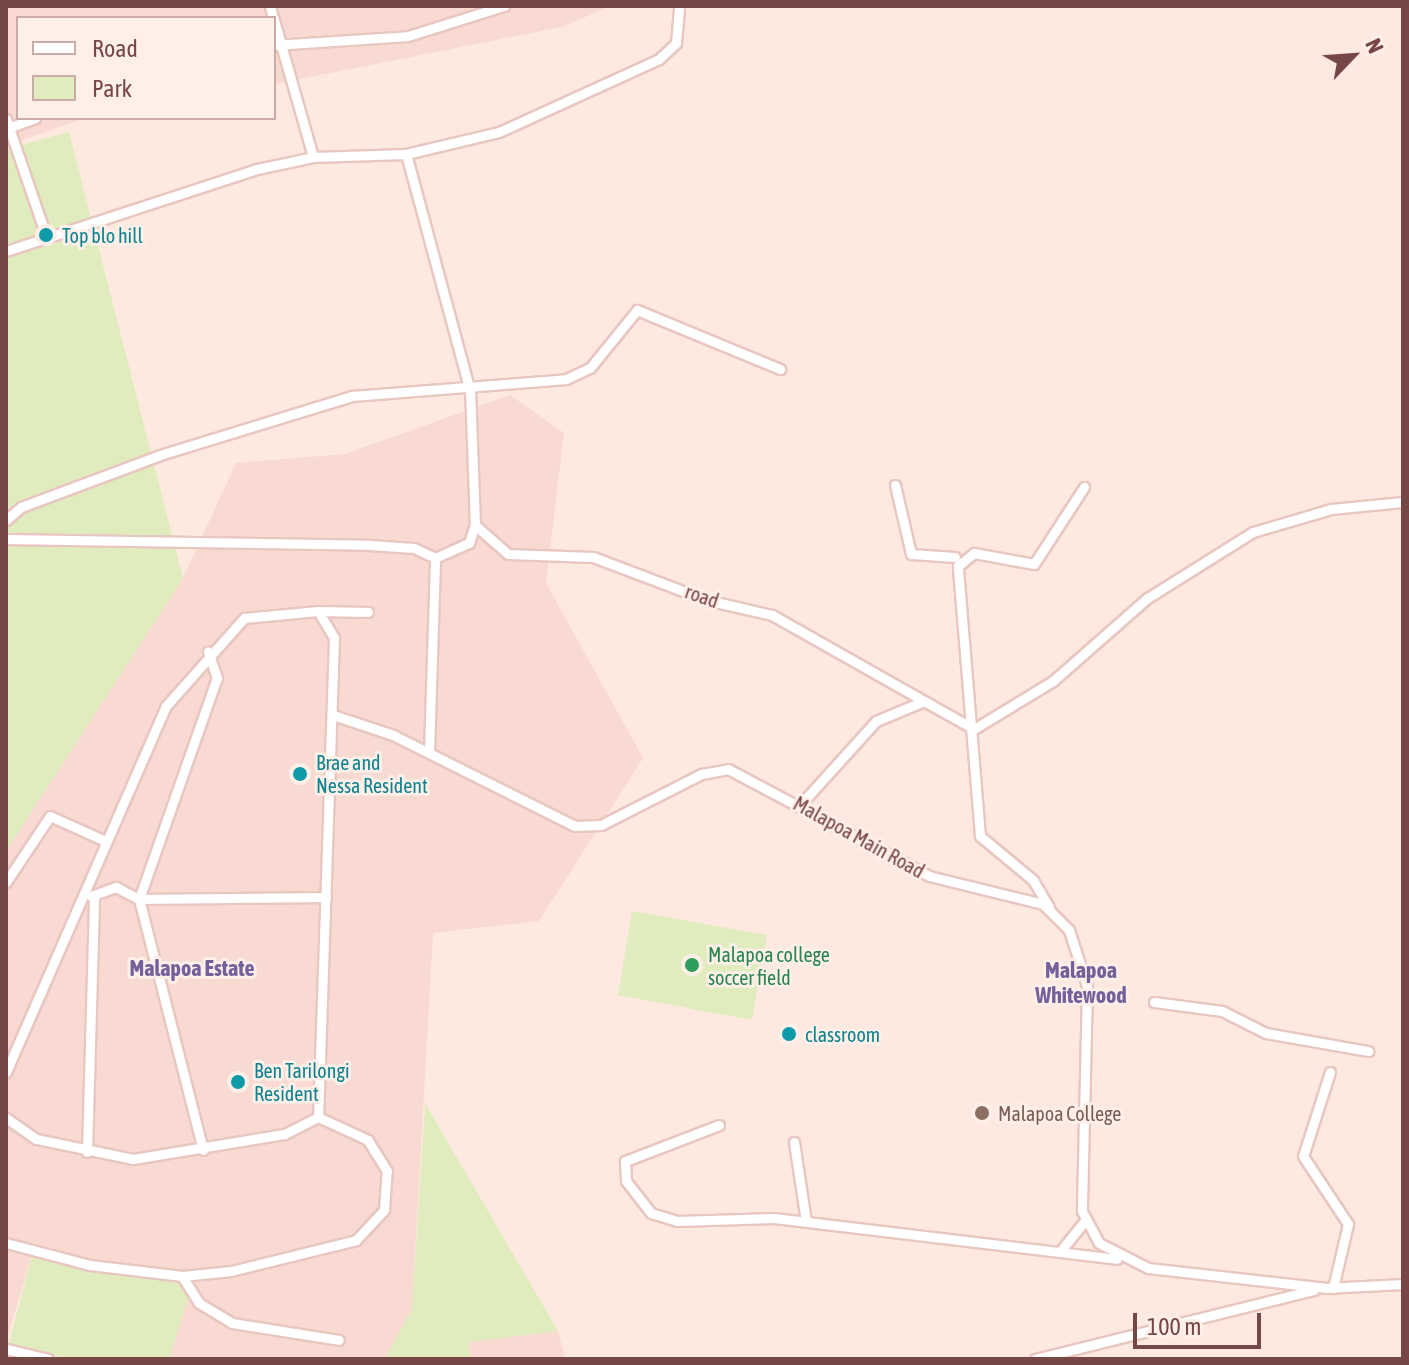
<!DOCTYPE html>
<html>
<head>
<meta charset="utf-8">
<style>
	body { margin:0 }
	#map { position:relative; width:1409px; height:1365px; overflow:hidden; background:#fee9e1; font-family:"Asap Condensed",sans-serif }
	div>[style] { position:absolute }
	.residential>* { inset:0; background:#f8dad2 }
	.green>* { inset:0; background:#e1ecbe }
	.roads { filter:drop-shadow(2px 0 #e8c7c1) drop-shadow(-2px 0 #e8c7c1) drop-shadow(0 2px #e8c7c1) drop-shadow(0 -2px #e8c7c1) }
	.minor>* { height:9px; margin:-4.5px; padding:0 4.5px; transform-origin:4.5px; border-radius:4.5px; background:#fff }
	.dots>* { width:22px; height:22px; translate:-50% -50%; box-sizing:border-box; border:4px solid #ffefe9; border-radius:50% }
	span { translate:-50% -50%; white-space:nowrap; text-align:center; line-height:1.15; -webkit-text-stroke:6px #ffefe9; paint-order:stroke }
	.culture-label { font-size:20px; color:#0d838f }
	.left { translate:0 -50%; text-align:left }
	.street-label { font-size:20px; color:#774746 }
	.leisure-label { font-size:20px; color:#27864d }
	.education-label { font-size:20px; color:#785e54 }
	.neighbourhood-label { font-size:22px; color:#74619b; font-weight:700 }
	.frame { position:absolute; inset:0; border:8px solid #774746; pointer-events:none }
	.legend { position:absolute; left:16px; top:16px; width:260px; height:104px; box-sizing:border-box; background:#ffefe9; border:2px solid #c9aca8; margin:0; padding:10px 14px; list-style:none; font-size:24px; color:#774746 }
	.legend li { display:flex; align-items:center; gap:16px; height:40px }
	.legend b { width:40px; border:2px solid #c9aca8 }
	.north { position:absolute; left:1313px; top:16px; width:80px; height:80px; -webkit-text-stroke:6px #ffefe9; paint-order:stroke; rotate:65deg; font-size:22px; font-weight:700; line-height:32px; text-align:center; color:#774746 }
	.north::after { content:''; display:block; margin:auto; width:28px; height:36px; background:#774746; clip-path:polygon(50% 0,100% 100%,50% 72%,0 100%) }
	.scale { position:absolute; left:1133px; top:1313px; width:128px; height:36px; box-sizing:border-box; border:4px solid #774746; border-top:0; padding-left:10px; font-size:24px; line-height:28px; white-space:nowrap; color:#774746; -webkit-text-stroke:6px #ffefe9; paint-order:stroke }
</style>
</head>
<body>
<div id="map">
	<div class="residential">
		<i style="clip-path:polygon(6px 6px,611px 6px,562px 27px,274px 84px,274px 18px,18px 18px,18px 118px,85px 118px,6px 146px)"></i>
		<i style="clip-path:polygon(510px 395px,564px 433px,546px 583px,643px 758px,539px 921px,433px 933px,412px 1309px,385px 1359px,169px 1359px,190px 1291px,185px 1271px,91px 1262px,35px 1245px,6px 1342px,6px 851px,183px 578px,236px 463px,345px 454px)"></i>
		<i style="clip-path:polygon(558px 1331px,565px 1359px,470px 1359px,469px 1342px)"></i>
	</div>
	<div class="green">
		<i style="clip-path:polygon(69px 132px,183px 578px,6px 851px,6px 149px)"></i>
		<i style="clip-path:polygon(632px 911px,767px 935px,752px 1020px,618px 995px)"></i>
		<i style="clip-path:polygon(425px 1103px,558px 1331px,469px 1342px,470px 1359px,385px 1359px,412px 1309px)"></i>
		<i style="clip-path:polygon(33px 1251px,182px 1277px,190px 1291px,169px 1359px,67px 1359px,9px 1343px)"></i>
	</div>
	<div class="roads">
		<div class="minor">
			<i style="left:270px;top:6px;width:12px;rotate:76deg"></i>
			<i style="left:274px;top:20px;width:142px;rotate:74.1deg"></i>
			<i style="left:274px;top:45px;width:134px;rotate:-3.8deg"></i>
			<i style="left:408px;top:36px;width:101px;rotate:-17.4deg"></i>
			<i style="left:6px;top:119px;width:124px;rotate:71.1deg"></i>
			<i style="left:8px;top:128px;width:29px;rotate:-20deg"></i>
			<i style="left:6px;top:251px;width:264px;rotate:-18.1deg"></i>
			<i style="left:257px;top:169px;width:57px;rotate:-12.1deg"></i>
			<i style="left:313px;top:157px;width:93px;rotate:-1.8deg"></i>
			<i style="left:406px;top:154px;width:96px;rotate:-13.3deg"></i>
			<i style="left:499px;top:132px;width:176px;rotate:-24.5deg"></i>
			<i style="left:659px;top:59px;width:23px;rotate:-43deg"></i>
			<i style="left:676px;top:43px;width:37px;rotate:-85deg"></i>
			<i style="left:895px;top:485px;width:71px;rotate:76.9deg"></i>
			<i style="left:911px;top:554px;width:44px;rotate:3.9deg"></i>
			<i style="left:6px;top:520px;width:20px;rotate:-41deg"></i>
			<i style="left:21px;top:507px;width:148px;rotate:-20.5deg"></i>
			<i style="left:160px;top:455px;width:201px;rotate:-17.1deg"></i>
			<i style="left:352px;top:396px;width:215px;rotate:-4.5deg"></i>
			<i style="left:566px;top:379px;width:26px;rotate:-25deg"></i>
			<i style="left:590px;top:368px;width:75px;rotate:-51deg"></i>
			<i style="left:637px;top:310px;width:155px;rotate:22.4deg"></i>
			<i style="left:475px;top:525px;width:44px;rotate:41.3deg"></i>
			<i style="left:508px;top:554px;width:85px;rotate:2deg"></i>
			<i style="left:593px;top:557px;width:122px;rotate:20.7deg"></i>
			<i style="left:707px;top:600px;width:67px;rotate:13deg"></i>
			<i style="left:772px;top:615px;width:175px;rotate:29.5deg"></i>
			<i style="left:6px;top:539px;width:363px;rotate:0.9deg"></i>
			<i style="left:369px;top:545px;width:45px;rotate:3.8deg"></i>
			<i style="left:414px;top:548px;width:23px;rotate:25deg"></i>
			<i style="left:435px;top:558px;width:37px;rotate:-24deg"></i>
			<i style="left:469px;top:543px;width:19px;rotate:-72deg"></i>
			<i style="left:475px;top:525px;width:134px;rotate:-92.1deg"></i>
			<i style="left:470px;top:391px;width:245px;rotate:-105.1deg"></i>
			<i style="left:318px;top:611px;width:50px;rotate:1.1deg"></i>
			<i style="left:333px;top:715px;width:63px;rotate:18.4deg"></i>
			<i style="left:393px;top:735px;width:203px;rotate:26.6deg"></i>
			<i style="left:575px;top:826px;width:26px;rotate:-2deg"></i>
			<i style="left:601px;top:825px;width:112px;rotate:-27deg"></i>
			<i style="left:701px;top:774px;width:27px;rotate:-10deg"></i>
			<i style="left:728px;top:769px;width:228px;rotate:28deg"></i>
			<i style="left:929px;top:876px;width:117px;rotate:13.8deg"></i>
			<i style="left:1043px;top:904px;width:37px;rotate:45deg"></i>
			<i style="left:1069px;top:930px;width:59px;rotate:72.2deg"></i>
			<i style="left:1087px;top:986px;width:225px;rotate:91.3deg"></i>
			<i style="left:1082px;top:1211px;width:36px;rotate:62deg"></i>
			<i style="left:1099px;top:1243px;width:55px;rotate:27deg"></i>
			<i style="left:1148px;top:1268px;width:178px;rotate:6.4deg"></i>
			<i style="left:1325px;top:1288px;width:78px;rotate:-2.9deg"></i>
			<i style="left:974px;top:729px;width:92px;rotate:-31.3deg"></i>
			<i style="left:1053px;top:681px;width:124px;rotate:-41.4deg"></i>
			<i style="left:1146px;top:599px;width:126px;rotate:-32.1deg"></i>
			<i style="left:1253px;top:532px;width:81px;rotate:-16.4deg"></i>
			<i style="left:1331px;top:509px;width:72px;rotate:-5.6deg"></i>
			<i style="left:429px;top:752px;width:194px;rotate:-88.2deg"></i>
			<i style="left:800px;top:805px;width:113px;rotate:-47.9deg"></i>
			<i style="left:876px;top:721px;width:52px;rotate:-22.6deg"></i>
			<i style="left:924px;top:701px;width:57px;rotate:29.2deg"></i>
			<i style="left:6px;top:882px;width:79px;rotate:-56.3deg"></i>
			<i style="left:50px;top:816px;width:58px;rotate:24.4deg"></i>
			<i style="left:91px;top:896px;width:27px;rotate:-20deg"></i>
			<i style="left:116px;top:887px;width:26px;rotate:28deg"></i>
			<i style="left:139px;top:899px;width:187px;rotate:-0.6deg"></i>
			<i style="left:1049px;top:907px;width:31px;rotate:-121deg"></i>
			<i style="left:1033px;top:880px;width:69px;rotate:-140.3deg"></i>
			<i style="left:980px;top:836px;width:271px;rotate:-94.7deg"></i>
			<i style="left:958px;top:566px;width:21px;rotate:-39deg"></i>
			<i style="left:974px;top:553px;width:61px;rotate:10.4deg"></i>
			<i style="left:1034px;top:564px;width:92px;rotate:-57deg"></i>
			<i style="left:1154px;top:1002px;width:69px;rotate:7.5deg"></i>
			<i style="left:1222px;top:1011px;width:49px;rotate:26.6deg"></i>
			<i style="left:1266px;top:1033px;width:104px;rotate:10deg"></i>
			<i style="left:6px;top:1072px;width:399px;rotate:-66.4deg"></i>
			<i style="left:166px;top:706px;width:118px;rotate:-48.4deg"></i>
			<i style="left:244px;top:618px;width:74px;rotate:-5.4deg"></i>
			<i style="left:318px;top:611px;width:31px;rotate:59deg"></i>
			<i style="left:334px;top:638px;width:479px;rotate:91.9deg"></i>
			<i style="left:318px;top:1117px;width:38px;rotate:153deg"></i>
			<i style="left:284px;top:1134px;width:153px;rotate:170.6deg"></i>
			<i style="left:133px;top:1159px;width:99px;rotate:-168.3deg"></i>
			<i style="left:36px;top:1139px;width:37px;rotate:-145deg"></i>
			<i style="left:1330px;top:1072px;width:88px;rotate:107.8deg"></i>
			<i style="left:1303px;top:1156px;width:82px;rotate:56.5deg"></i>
			<i style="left:1348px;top:1224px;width:66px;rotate:103.2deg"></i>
			<i style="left:719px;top:1125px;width:101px;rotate:159deg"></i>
			<i style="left:625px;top:1161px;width:20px;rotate:87deg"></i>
			<i style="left:626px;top:1181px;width:41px;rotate:52deg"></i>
			<i style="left:651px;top:1213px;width:27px;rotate:17deg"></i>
			<i style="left:677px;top:1221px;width:97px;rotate:-1.8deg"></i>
			<i style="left:774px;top:1218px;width:345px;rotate:6.8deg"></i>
			<i style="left:794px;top:1142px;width:80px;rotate:81.4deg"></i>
			<i style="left:203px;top:1150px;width:259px;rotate:-104.3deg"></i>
			<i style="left:139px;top:899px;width:234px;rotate:-70.6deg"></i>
			<i style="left:217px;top:678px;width:28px;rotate:-109deg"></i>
			<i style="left:87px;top:1152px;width:256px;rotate:-88.4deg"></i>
			<i style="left:6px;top:1243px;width:87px;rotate:14.7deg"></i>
			<i style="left:90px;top:1265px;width:93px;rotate:6.8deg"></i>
			<i style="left:182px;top:1276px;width:49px;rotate:-5.8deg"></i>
			<i style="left:231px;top:1271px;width:129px;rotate:-13.9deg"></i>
			<i style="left:356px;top:1240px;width:41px;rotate:-47deg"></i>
			<i style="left:384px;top:1210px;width:39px;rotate:-86deg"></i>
			<i style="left:387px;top:1171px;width:36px;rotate:-122deg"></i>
			<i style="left:368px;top:1140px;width:55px;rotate:-155.3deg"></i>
			<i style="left:1062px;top:1249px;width:35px;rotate:-51deg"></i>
			<i style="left:182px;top:1276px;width:32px;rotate:58deg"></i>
			<i style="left:199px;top:1303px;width:39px;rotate:31deg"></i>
			<i style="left:232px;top:1323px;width:108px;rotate:9deg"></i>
			<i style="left:6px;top:1349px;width:43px;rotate:13.4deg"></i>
			<i style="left:1035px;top:1359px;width:287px;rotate:-13.9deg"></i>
		</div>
	</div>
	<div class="dots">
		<i style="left:46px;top:235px;background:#0f9aa8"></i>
		<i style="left:300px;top:774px;background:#0f9aa8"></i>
		<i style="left:692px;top:965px;background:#2e9e5b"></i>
		<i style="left:789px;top:1034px;background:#0f9aa8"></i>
		<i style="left:238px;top:1082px;background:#0f9aa8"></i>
		<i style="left:982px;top:1113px;background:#8d6e63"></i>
	</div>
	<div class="culture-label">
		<span class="left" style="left:62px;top:235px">Top blo hill</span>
		<span class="left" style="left:316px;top:774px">Brae and<br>Nessa Resident</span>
		<span class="left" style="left:805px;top:1034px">classroom</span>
		<span class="left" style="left:254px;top:1082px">Ben Tarilongi<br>Resident</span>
	</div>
	<div class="street-label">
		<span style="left:702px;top:596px;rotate:19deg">road</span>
		<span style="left:859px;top:837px;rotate:29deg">Malapoa Main Road</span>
	</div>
	<div class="leisure-label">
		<span class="left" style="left:708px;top:966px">Malapoa college<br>soccer field</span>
	</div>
	<div class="education-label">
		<span class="left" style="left:998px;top:1113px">Malapoa College</span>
	</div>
	<div class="neighbourhood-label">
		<span style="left:192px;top:969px">Malapoa Estate</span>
		<span style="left:1081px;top:983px">Malapoa<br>Whitewood</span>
	</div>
	<div class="frame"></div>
	<ul class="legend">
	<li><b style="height:10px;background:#fff"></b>Road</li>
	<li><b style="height:22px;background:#e1ecbe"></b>Park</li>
	</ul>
	<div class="north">N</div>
	<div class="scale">100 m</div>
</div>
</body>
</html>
